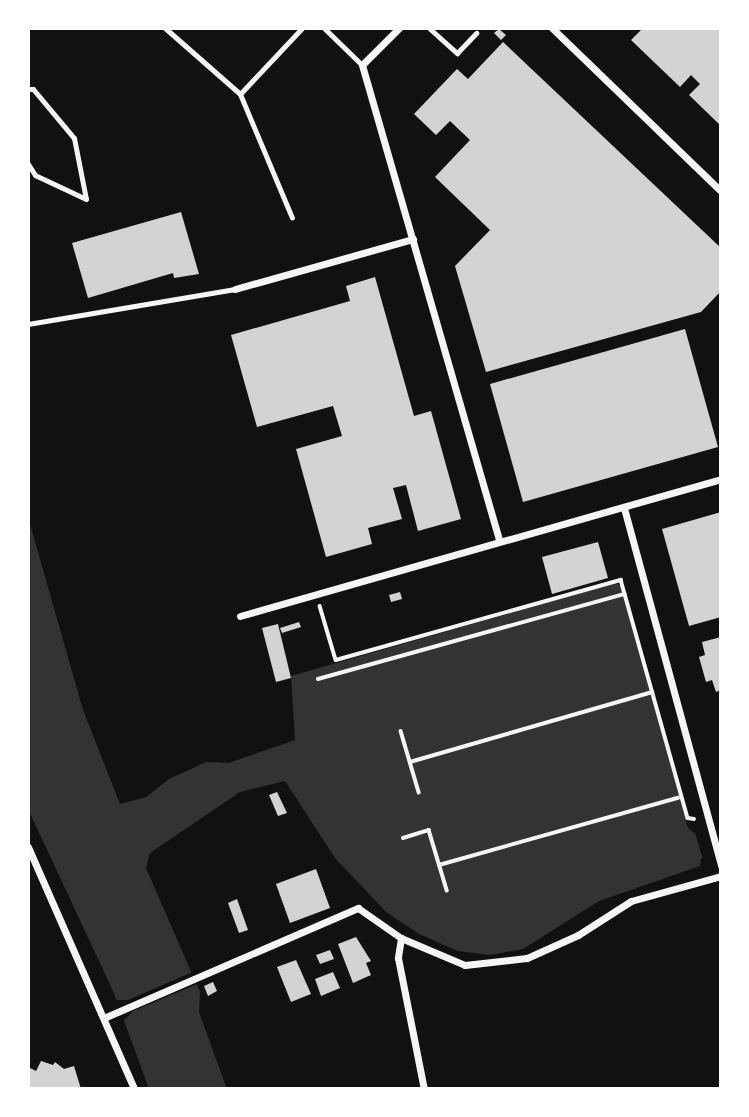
<!DOCTYPE html>
<html>
<head>
<meta charset="utf-8">
<style>
	body { margin:0 }
	#map { position:relative; width:749px; height:1117px; overflow:hidden; background:#111; font-family:Karla,sans-serif }
	div>[style] { position:absolute }
	.water>* { inset:0; background:#333 }
	.pier>* { inset:0; background:#111 }
	.building>* { inset:0; background:#d3d3d3 }
	.path>* { height:3.5px; margin:-1.75px; padding:0 1.75px; transform-origin:1.75px; border-radius:1.75px; background:#f5f5f5 }
	.service>* { height:5px; margin:-2.5px; padding:0 2.5px; transform-origin:2.5px; border-radius:2.5px; background:#f5f5f5 }
	.minor>* { height:7px; margin:-3.5px; padding:0 3.5px; transform-origin:3.5px; border-radius:3.5px; background:#f5f5f5 }
	span { translate:-50% -50%; white-space:nowrap; text-align:center; line-height:1.15; -webkit-text-stroke:7px #fff; paint-order:stroke }
	.frame { position:absolute; inset:0; border:30px solid #fff; pointer-events:none }
</style>
</head>
<body>
<div id="map">
	<div class="water">
		<i style="clip-path:polygon(28px 517px,83px 710px,120px 804px,146px 797px,169px 779px,206px 762px,229px 763px,295px 740px,291px 676px,616px 583px,621px 586px,688px 828px,721px 854px,701px 859px,700px 866px,599px 901px,523px 949px,490px 955px,458px 951px,419px 934px,386px 912px,335px 858px,285px 781px,240px 792px,150px 853px,146px 868px,200px 992px,199px 1012px,227px 1089px,149px 1089px,113px 991px,28px 809px)"></i>
	</div>
	<div class="pier">
		<i style="clip-path:polygon(721px 821px,721px 858px,704px 863px,693px 826px)"></i>
		<i style="clip-path:polygon(195px 971px,200px 983px,133px 1011px,122px 1022px,113px 1000px,128px 1000px)"></i>
	</div>
	<div class="building">
		<i style="clip-path:polygon(643px 28px,721px 28px,721px 126px,689px 95px,700px 84px,691px 75px,680px 87px,631px 40px)"></i>
		<i style="clip-path:polygon(499px 29px,506px 35px,501px 40px,494px 33px)"></i>
		<i style="clip-path:polygon(503px 42px,721px 248px,721px 291px,701px 312px,486px 372px,455px 266px,490px 230px,435px 177px,470px 140px,450px 121px,436px 135px,414px 114px,457px 69px,468px 79px)"></i>
		<i style="clip-path:polygon(181px 212px,199px 274px,174px 278px,173px 273px,88px 298px,72px 243px)"></i>
		<i style="clip-path:polygon(375px 277px,414px 416px,431px 411px,461px 519px,418px 531px,406px 485px,393px 488px,402px 519px,368px 528px,372px 544px,326px 557px,296px 449px,342px 436px,333px 406px,257px 427px,231px 335px,350px 301px,346px 286px)"></i>
		<i style="clip-path:polygon(685px 329px,718px 447px,523px 502px,490px 384px)"></i>
		<i style="clip-path:polygon(721px 512px,721px 617px,689px 626px,662px 529px)"></i>
		<i style="clip-path:polygon(598px 542px,608px 578px,552px 594px,542px 557px)"></i>
		<i style="clip-path:polygon(400px 592px,402px 599px,391px 602px,389px 595px)"></i>
		<i style="clip-path:polygon(299px 622px,301px 627px,282px 633px,280px 628px)"></i>
		<i style="clip-path:polygon(278px 624px,291px 678px,276px 682px,262px 628px)"></i>
		<i style="clip-path:polygon(721px 637px,721px 690px,716px 692px,712px 680px,706px 682px,699px 657px,705px 655px,702px 642px)"></i>
		<i style="clip-path:polygon(277px 792px,287px 813px,278px 816px,269px 795px)"></i>
		<i style="clip-path:polygon(316px 869px,330px 908px,290px 923px,276px 884px)"></i>
		<i style="clip-path:polygon(237px 899px,248px 930px,239px 933px,228px 903px)"></i>
		<i style="clip-path:polygon(356px 937px,371px 961px,366px 963px,371px 975px,353px 983px,338px 944px)"></i>
		<i style="clip-path:polygon(330px 950px,334px 959px,320px 964px,316px 955px)"></i>
		<i style="clip-path:polygon(296px 960px,311px 994px,291px 1002px,277px 967px)"></i>
		<i style="clip-path:polygon(333px 972px,340px 988px,321px 996px,315px 979px)"></i>
		<i style="clip-path:polygon(213px 982px,217px 991px,208px 996px,204px 986px)"></i>
		<i style="clip-path:polygon(41px 1061px,53px 1065px,55px 1062px,64px 1069px,74px 1066px,81px 1089px,28px 1089px,28px 1067px,36px 1071px)"></i>
	</div>
	<div class="path">
		<i style="left:320px;top:606px;width:56px;rotate:73.5deg"></i>
		<i style="left:336px;top:660px;width:296px;rotate:-15.7deg"></i>
		<i style="left:621px;top:580px;width:247px;rotate:74.3deg"></i>
		<i style="left:688px;top:818px;width:6px;rotate:9deg"></i>
		<i style="left:318px;top:679px;width:318px;rotate:-15.5deg"></i>
		<i style="left:401px;top:731px;width:64px;rotate:73.6deg"></i>
		<i style="left:410px;top:762px;width:252px;rotate:-16.1deg"></i>
		<i style="left:403px;top:838px;width:27px;rotate:-17deg"></i>
		<i style="left:429px;top:830px;width:63px;rotate:73.3deg"></i>
		<i style="left:439px;top:865px;width:248px;rotate:-15.7deg"></i>
	</div>
	<div class="service">
		<i style="left:165px;top:28px;width:100px;rotate:41.3deg"></i>
		<i style="left:240px;top:94px;width:91px;rotate:-46.8deg"></i>
		<i style="left:324px;top:28px;width:53px;rotate:44.2deg"></i>
		<i style="left:429px;top:28px;width:38px;rotate:42deg"></i>
		<i style="left:457px;top:53px;width:28px;rotate:-46deg"></i>
		<i style="left:28px;top:89px;width:5px"></i>
		<i style="left:33px;top:89px;width:64px;rotate:50.1deg"></i>
		<i style="left:74px;top:138px;width:62px;rotate:78.9deg"></i>
		<i style="left:86px;top:199px;width:56px;rotate:-154.8deg"></i>
		<i style="left:35px;top:175px;width:13px;rotate:-122deg"></i>
		<i style="left:240px;top:94px;width:134px;rotate:67.2deg"></i>
		<i style="left:28px;top:324px;width:210px;rotate:-9.6deg"></i>
	</div>
	<div class="minor">
		<i style="left:399px;top:28px;width:52px;rotate:135deg"></i>
		<i style="left:362px;top:65px;width:495px;rotate:73.9deg"></i>
		<i style="left:552px;top:28px;width:235px;rotate:44deg"></i>
		<i style="left:235px;top:289px;width:185px;rotate:-15.7deg"></i>
		<i style="left:624px;top:508px;width:371px;rotate:74.8deg"></i>
		<i style="left:240px;top:616px;width:500px;rotate:-15.9deg"></i>
		<i style="left:28px;top:847px;width:264px;rotate:66.3deg"></i>
		<i style="left:401px;top:938px;width:20px;rotate:99deg"></i>
		<i style="left:398px;top:958px;width:134px;rotate:78.8deg"></i>
		<i style="left:106px;top:1017px;width:275px;rotate:-23.4deg"></i>
		<i style="left:358px;top:908px;width:52px;rotate:34.9deg"></i>
		<i style="left:401px;top:938px;width:69px;rotate:22.9deg"></i>
		<i style="left:465px;top:965px;width:62px;rotate:-6.4deg"></i>
		<i style="left:527px;top:958px;width:56px;rotate:-24.3deg"></i>
		<i style="left:578px;top:935px;width:63px;rotate:-32.7deg"></i>
		<i style="left:631px;top:901px;width:93px;rotate:-15.5deg"></i>
	</div>
	<div class="frame"></div>
</div>
</body>
</html>
